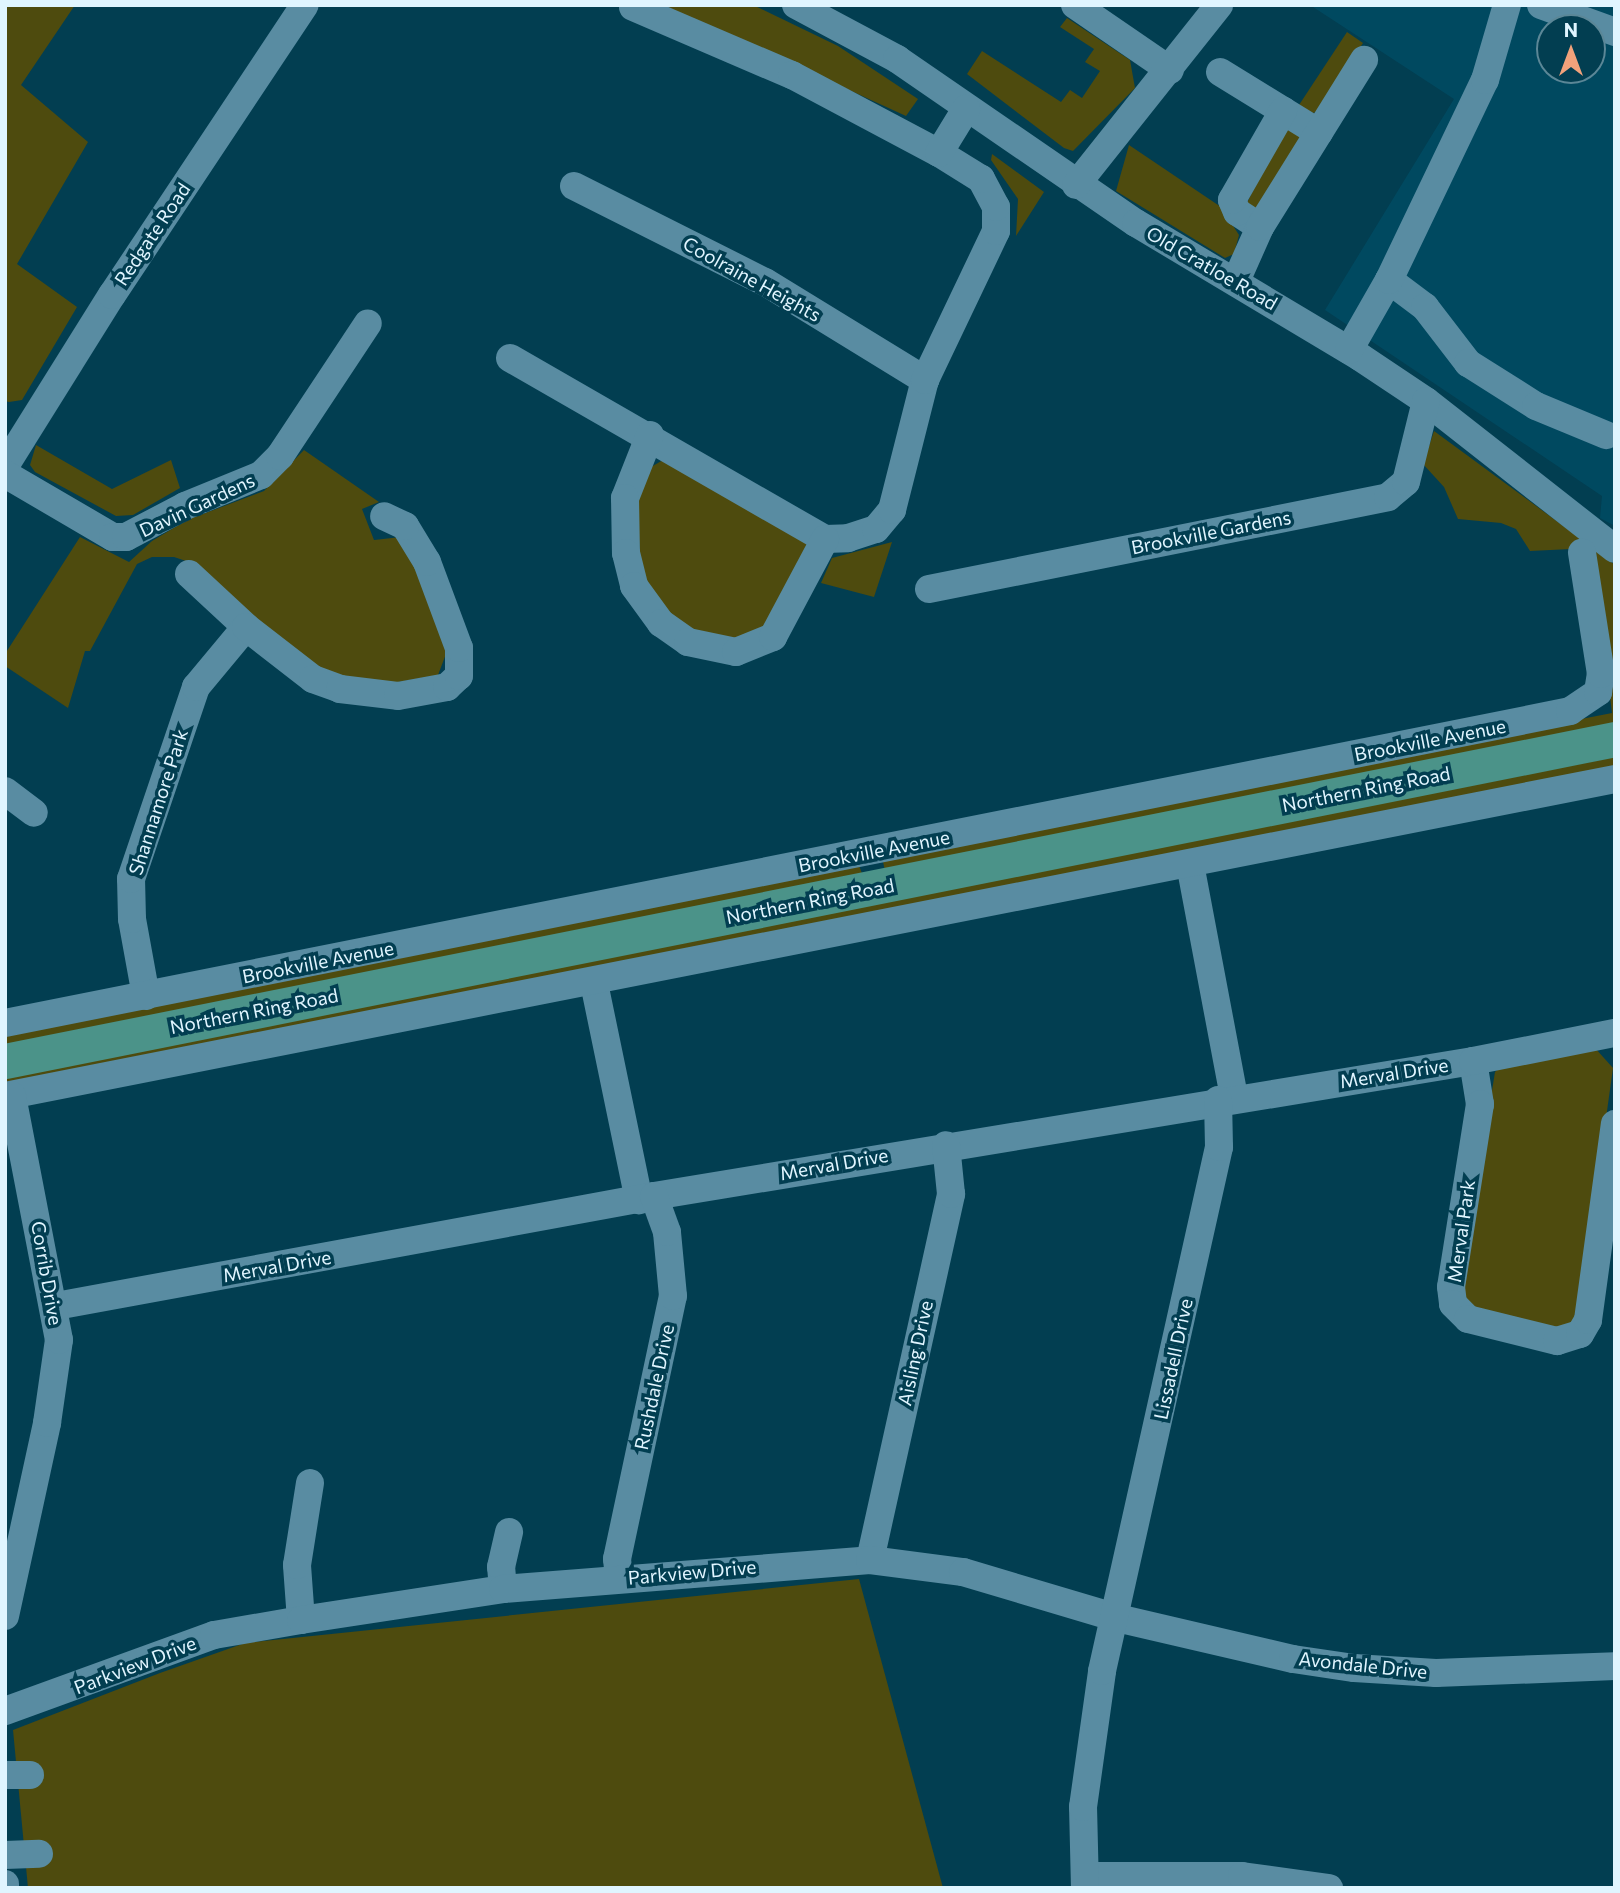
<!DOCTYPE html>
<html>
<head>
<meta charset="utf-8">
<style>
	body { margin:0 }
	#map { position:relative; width:1620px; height:1893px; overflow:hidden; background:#023e51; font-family:Commissioner,sans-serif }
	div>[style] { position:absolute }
	.built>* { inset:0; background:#004960 }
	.green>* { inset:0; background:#4e4b0e }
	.minor>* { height:28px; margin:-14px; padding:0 14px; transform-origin:14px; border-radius:14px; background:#598ca2 }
	.major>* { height:35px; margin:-17.5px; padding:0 17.5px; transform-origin:17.5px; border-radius:17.5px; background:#4b9389 }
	span { translate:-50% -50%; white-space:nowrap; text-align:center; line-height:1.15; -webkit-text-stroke:7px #023e51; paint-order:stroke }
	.street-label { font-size:19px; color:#e0f5ff }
	.frame { position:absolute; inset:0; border:7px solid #e0f5ff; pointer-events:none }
	.north { position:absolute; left:1536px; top:14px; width:70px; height:70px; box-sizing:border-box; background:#023e51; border:2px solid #5b8797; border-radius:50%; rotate:0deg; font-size:19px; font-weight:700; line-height:28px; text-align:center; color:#e0f5ff }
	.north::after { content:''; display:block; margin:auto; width:24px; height:32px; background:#f1a27b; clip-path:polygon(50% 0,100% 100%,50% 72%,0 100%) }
</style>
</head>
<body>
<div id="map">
	<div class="built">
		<i style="clip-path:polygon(evenodd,1310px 5px,1615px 5px,1615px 526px,1600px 518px,1602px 496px,1325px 310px,1454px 99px,1310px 5px,1550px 28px,1592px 28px,1592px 70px,1550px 70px,1550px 28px)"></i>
	</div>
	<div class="green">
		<i style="clip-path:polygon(5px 5px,75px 5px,21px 85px,88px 142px,17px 264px,77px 307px,22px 400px,9px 402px,5px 401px)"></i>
		<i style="clip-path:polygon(663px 5px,753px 5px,838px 46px,918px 99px,906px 116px)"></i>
		<i style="clip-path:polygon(1067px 18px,1130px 60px,1135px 88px,1073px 151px,1064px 148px,967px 74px,982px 51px,1061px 102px,1070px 90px,1082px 98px,1100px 71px,1085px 62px,1094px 49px,1060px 27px)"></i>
		<i style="clip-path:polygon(1347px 32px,1363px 43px,1319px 111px,1313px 113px,1299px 105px)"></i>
		<i style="clip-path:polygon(1284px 126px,1303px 139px,1261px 209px,1245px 207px)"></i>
		<i style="clip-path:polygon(1129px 145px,1221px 207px,1239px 235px,1234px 254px,1225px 258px,1116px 191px)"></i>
		<i style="clip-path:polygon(992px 154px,1044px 192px,1016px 236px,1018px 199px,991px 160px)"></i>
		<i style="clip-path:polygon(1434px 431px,1592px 547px,1615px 565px,1615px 723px,885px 871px,882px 857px,1612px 713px,1592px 548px,1530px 551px,1516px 529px,1501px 523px,1458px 519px,1444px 487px,1423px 464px)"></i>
		<i style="clip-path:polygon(36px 445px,112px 489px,171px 460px,180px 488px,133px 515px,116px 516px,35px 472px,30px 465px)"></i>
		<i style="clip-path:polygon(304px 450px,379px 502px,362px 509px,374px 540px,401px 537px,441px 618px,446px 654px,438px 675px,376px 686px,310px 665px,189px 562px,174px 557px,152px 557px,137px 564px,90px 651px,85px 651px,68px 708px,5px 666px,5px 654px,80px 537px,129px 562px,152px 541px,187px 520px,264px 491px)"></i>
		<i style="clip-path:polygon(670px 456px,807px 544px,770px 632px,727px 642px,684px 632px,641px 579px,637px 496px,651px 467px)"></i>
		<i style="clip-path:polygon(892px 542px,874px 597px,821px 583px,832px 558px)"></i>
		<i style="clip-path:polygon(1615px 757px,1615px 772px,5px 1088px,5px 1076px)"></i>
		<i style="clip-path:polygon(858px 863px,863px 876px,5px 1045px,5px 1028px)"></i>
		<i style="clip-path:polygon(1595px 1048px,1613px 1068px,1579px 1312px,1574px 1323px,1559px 1330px,1478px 1314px,1460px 1289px,1495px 1072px,1504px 1063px)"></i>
		<i style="clip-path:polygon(859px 1579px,943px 1888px,28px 1888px,13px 1730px,160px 1673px,245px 1643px)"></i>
	</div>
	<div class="minor">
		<i style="left:796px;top:5px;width:115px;rotate:28.1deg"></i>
		<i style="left:897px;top:59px;width:290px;rotate:34.5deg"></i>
		<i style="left:1136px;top:223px;width:261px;rotate:30.9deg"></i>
		<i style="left:1360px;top:357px;width:79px;rotate:33.7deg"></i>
		<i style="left:1426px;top:401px;width:240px;rotate:38.1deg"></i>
		<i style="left:1075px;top:5px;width:115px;rotate:34.4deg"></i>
		<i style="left:1541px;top:5px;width:79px;rotate:20deg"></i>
		<i style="left:633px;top:7px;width:173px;rotate:23.2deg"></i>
		<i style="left:792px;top:75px;width:166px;rotate:28deg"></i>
		<i style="left:1220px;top:72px;width:116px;rotate:31.6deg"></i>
		<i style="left:1076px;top:185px;width:230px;rotate:-51.5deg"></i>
		<i style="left:574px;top:186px;width:214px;rotate:26.7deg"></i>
		<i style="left:765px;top:282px;width:188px;rotate:31.5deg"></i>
		<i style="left:1260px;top:227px;width:27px;rotate:-147deg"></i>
		<i style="left:1237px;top:212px;width:13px;rotate:-113deg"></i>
		<i style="left:1232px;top:200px;width:103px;rotate:-60.2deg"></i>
		<i style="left:1389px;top:280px;width:45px;rotate:36.9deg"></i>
		<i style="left:1425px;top:307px;width:71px;rotate:52.5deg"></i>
		<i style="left:1468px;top:363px;width:80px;rotate:32.3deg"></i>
		<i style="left:1536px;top:406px;width:76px;rotate:22.5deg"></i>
		<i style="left:1236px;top:281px;width:59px;rotate:-66deg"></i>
		<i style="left:1260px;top:227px;width:197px;rotate:-58.1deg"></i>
		<i style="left:1349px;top:350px;width:81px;rotate:-60.3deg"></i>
		<i style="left:1389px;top:280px;width:222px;rotate:-64.4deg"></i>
		<i style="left:1485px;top:80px;width:78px;rotate:-73.7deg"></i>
		<i style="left:510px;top:358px;width:363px;rotate:29.9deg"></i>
		<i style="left:825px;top:539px;width:23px;rotate:-2deg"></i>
		<i style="left:848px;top:538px;width:29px;rotate:-18deg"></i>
		<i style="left:876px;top:529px;width:25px;rotate:-50deg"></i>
		<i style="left:892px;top:510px;width:134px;rotate:-75.8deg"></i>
		<i style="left:925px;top:380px;width:165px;rotate:-64.5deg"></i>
		<i style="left:996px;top:231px;width:24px;rotate:-90deg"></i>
		<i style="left:996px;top:207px;width:32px;rotate:-118deg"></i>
		<i style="left:981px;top:179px;width:49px;rotate:-148.2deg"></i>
		<i style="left:939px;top:153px;width:52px;rotate:-58.5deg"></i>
		<i style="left:650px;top:435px;width:68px;rotate:111.6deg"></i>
		<i style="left:625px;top:498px;width:55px;rotate:89deg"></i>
		<i style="left:626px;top:553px;width:34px;rotate:76deg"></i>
		<i style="left:634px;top:586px;width:46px;rotate:53.9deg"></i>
		<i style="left:661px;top:623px;width:33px;rotate:35deg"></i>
		<i style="left:688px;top:642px;width:49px;rotate:11.8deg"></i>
		<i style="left:736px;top:652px;width:40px;rotate:-22deg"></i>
		<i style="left:773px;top:637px;width:111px;rotate:-62deg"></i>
		<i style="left:5px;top:466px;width:202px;rotate:-58deg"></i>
		<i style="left:112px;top:295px;width:348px;rotate:-56.4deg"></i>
		<i style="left:5px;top:474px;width:125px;rotate:30.3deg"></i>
		<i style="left:113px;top:537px;width:13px"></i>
		<i style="left:126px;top:537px;width:67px;rotate:-27.7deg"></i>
		<i style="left:185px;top:506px;width:82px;rotate:-22.2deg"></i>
		<i style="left:261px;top:475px;width:27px;rotate:-45deg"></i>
		<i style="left:280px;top:456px;width:159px;rotate:-56.5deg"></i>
		<i style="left:189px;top:574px;width:78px;rotate:42.9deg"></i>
		<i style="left:929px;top:589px;width:468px;rotate:-11.3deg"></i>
		<i style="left:1388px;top:497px;width:23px;rotate:-40deg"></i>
		<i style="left:1406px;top:482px;width:83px;rotate:-76.1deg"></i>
		<i style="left:5px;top:791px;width:36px;rotate:37deg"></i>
		<i style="left:1190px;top:864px;width:237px;rotate:79.3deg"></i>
		<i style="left:594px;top:983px;width:222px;rotate:78.3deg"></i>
		<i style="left:146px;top:996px;width:78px;rotate:-100.3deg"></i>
		<i style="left:132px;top:919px;width:40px;rotate:-91.4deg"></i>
		<i style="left:131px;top:879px;width:203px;rotate:-71.3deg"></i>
		<i style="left:196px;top:687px;width:78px;rotate:-50.2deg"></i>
		<i style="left:246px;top:627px;width:85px;rotate:37.8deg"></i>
		<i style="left:313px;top:679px;width:29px;rotate:20deg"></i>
		<i style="left:340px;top:689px;width:58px;rotate:6.9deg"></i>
		<i style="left:398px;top:696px;width:50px;rotate:-10.4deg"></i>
		<i style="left:447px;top:687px;width:16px;rotate:-43deg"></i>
		<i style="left:459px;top:676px;width:28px;rotate:-90deg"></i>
		<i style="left:459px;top:648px;width:92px;rotate:-110.4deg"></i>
		<i style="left:427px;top:562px;width:42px;rotate:-121.4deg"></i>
		<i style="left:405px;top:526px;width:23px;rotate:-155deg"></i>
		<i style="left:5px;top:1023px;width:1596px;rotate:-11.27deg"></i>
		<i style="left:1570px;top:711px;width:34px;rotate:-34deg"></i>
		<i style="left:1598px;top:692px;width:18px;rotate:-81deg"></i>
		<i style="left:1601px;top:674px;width:123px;rotate:-98.9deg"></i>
		<i style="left:1473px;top:1061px;width:44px;rotate:80.8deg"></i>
		<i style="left:1480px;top:1104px;width:185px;rotate:99deg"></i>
		<i style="left:1451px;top:1287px;width:17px;rotate:83deg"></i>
		<i style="left:1453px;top:1304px;width:21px;rotate:45deg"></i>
		<i style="left:1468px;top:1319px;width:92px;rotate:13.9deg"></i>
		<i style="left:1557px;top:1341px;width:24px;rotate:-17deg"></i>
		<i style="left:1580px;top:1334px;width:16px;rotate:-60deg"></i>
		<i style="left:1588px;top:1320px;width:198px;rotate:-82.2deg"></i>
		<i style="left:5px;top:1096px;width:1641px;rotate:-11.14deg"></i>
		<i style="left:56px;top:1306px;width:608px;rotate:-10.42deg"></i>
		<i style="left:654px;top:1196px;width:830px;rotate:-9.36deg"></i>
		<i style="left:1473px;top:1061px;width:145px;rotate:-11.2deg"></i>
		<i style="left:870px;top:1560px;width:375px;rotate:-77.5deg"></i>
		<i style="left:951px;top:1194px;width:49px;rotate:-95.8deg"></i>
		<i style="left:619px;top:1578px;width:19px;rotate:-96deg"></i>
		<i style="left:617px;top:1559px;width:269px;rotate:-78deg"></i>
		<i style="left:673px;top:1296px;width:64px;rotate:-95.4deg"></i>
		<i style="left:667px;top:1232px;width:38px;rotate:-110deg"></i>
		<i style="left:503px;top:1589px;width:22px;rotate:-95deg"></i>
		<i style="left:501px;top:1567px;width:36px;rotate:-77deg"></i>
		<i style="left:5px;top:1616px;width:198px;rotate:-77.7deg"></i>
		<i style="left:47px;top:1423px;width:84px;rotate:-81.8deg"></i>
		<i style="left:59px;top:1340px;width:249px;rotate:-100.9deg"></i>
		<i style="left:301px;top:1620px;width:55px;rotate:-94.2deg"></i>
		<i style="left:297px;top:1565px;width:83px;rotate:-81deg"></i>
		<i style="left:5px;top:1711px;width:222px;rotate:-20deg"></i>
		<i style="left:214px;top:1635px;width:88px;rotate:-9.8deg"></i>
		<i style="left:301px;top:1620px;width:204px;rotate:-8.7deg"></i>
		<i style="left:503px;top:1589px;width:368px;rotate:-4.5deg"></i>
		<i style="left:870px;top:1560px;width:94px;rotate:7.4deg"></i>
		<i style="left:963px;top:1572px;width:161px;rotate:16.6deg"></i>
		<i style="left:1117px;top:1618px;width:181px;rotate:13.1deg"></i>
		<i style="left:1293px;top:1659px;width:62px;rotate:8.4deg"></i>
		<i style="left:1354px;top:1668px;width:82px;rotate:3.5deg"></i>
		<i style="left:1436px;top:1673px;width:179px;rotate:-2.2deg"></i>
		<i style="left:5px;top:1775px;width:25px"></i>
		<i style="left:5px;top:1855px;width:34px;rotate:-2deg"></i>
		<i style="left:1085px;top:1876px;width:157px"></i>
		<i style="left:1242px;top:1876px;width:88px;rotate:7.9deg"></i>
		<i style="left:5px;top:1884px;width:4px;rotate:90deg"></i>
		<i style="left:1085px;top:1888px;width:81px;rotate:-91.4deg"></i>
		<i style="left:1083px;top:1807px;width:137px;rotate:-82deg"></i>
		<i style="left:1102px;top:1671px;width:537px;rotate:-77.41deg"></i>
		<i style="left:1219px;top:1147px;width:47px;rotate:-91.2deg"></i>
	</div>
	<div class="major">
		<i style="left:5px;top:1061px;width:1642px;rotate:-11.31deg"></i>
	</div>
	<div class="street-label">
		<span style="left:152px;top:234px;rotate:-56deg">Redgate Road</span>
		<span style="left:1212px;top:268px;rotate:30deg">Old Cratloe Road</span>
		<span style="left:752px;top:279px;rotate:29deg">Coolraine Heights</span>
		<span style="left:197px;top:505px;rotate:-25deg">Davin Gardens</span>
		<span style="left:1211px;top:532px;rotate:-11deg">Brookville Gardens</span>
		<span style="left:1430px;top:740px;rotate:-11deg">Brookville Avenue</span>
		<span style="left:1366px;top:789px;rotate:-11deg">Northern Ring Road</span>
		<span style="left:158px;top:802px;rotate:-72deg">Shannamore Park</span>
		<span style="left:874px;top:851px;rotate:-11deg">Brookville Avenue</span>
		<span style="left:810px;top:901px;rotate:-11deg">Northern Ring Road</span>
		<span style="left:318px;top:962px;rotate:-11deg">Brookville Avenue</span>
		<span style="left:254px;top:1011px;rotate:-11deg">Northern Ring Road</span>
		<span style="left:1394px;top:1073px;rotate:-9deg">Merval Drive</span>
		<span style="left:834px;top:1164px;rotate:-10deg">Merval Drive</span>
		<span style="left:1461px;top:1231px;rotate:-82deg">Merval Park</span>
		<span style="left:277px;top:1266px;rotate:-10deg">Merval Drive</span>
		<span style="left:47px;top:1273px;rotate:80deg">Corrib Drive</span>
		<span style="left:915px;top:1353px;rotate:-78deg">Aisling Drive</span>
		<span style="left:1173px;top:1359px;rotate:-78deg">Lissadell Drive</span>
		<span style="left:654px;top:1387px;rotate:-78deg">Rushdale Drive</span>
		<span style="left:692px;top:1572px;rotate:-5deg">Parkview Drive</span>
		<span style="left:135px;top:1665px;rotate:-21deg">Parkview Drive</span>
		<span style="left:1363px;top:1665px;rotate:6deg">Avondale Drive</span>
	</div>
	<div class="frame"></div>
	<div class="north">N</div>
</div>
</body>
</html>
